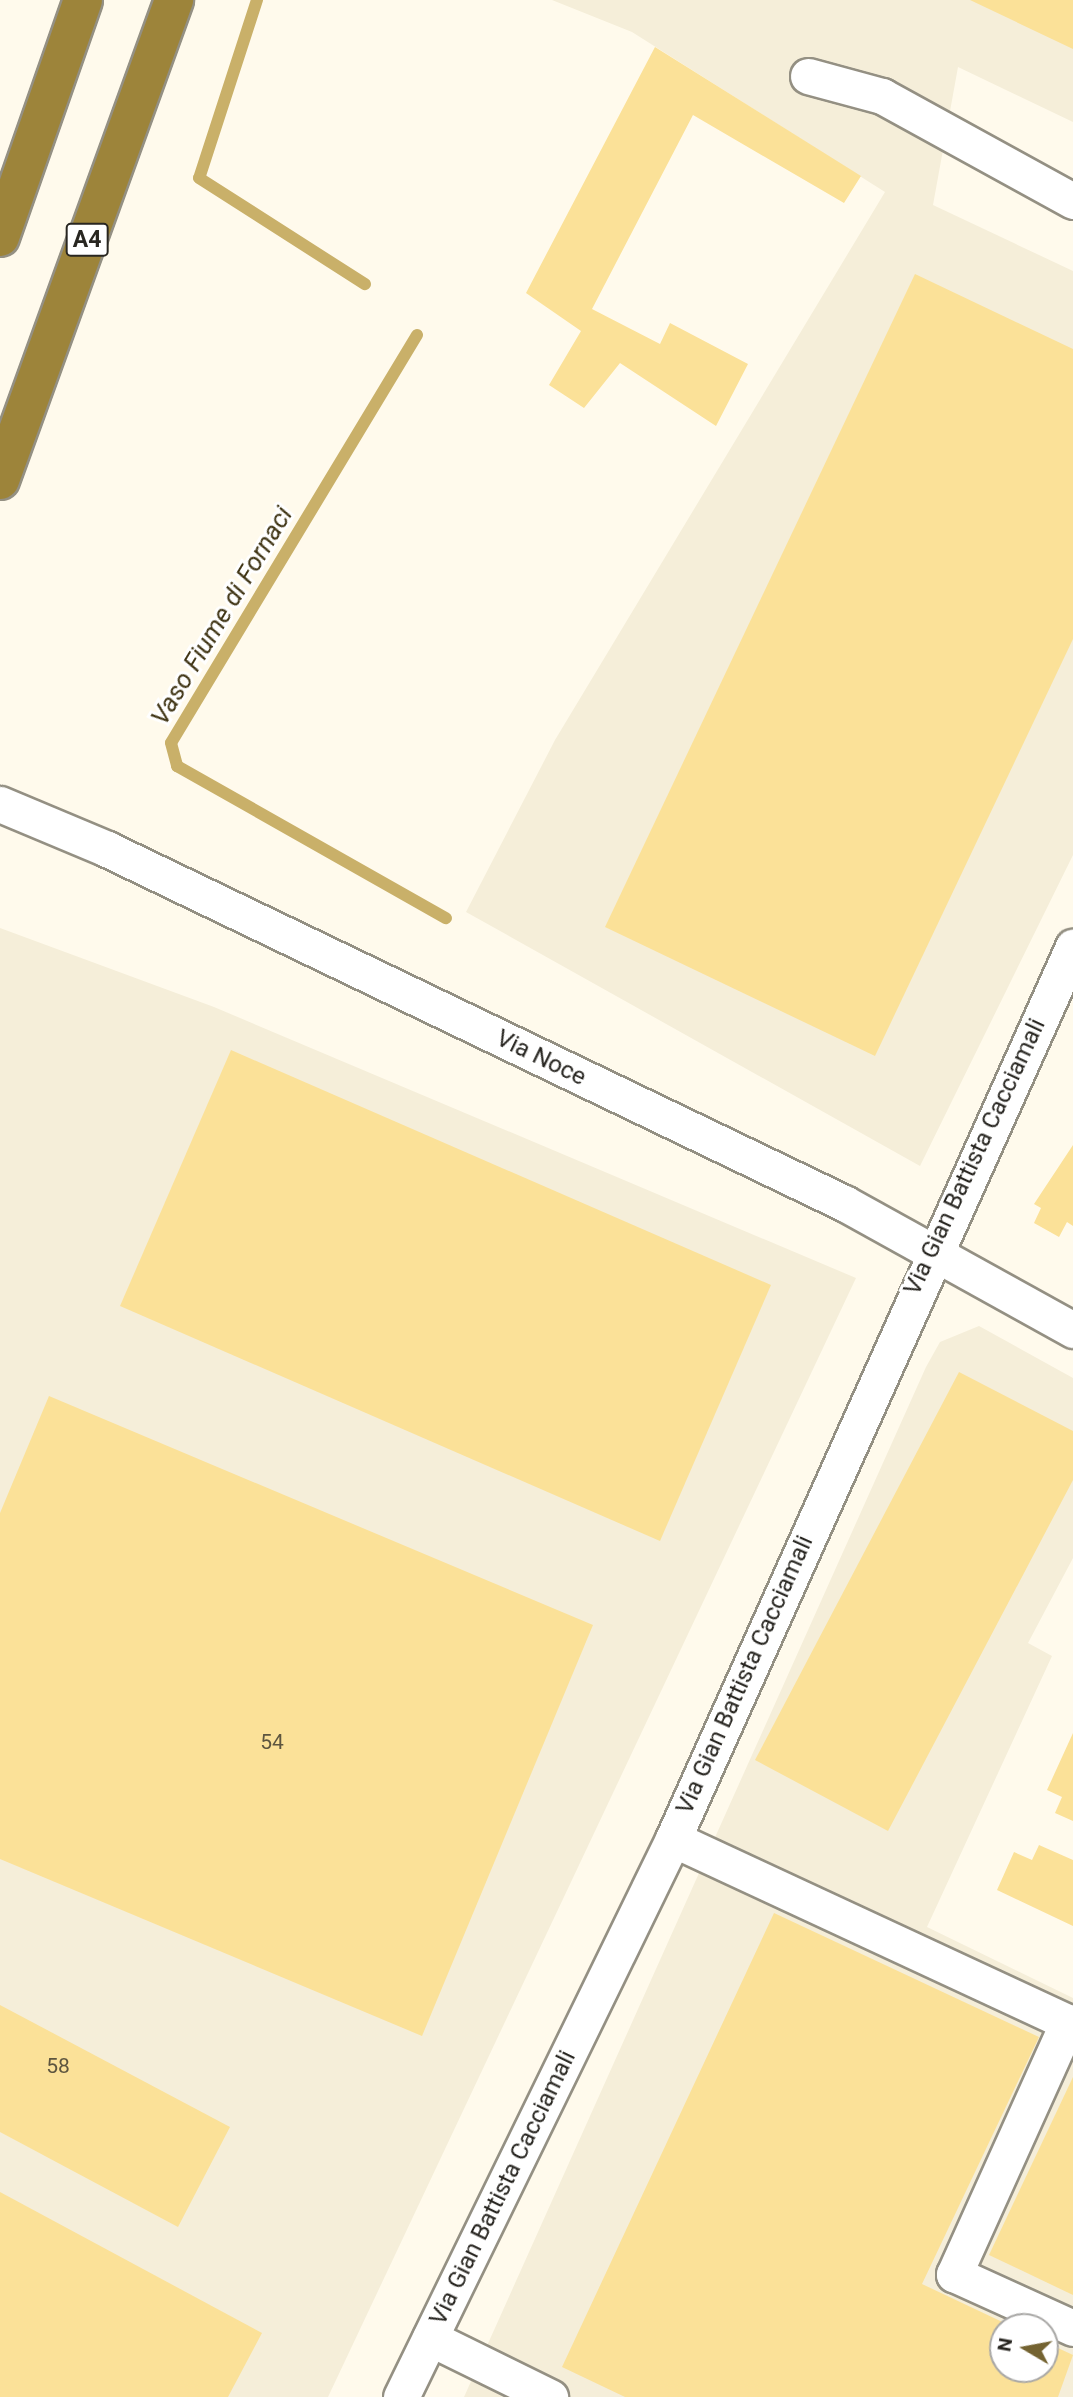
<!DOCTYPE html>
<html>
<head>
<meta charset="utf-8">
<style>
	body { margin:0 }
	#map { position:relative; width:1073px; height:2397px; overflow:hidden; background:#fffaec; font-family:Roboto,sans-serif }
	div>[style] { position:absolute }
	.built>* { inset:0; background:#f5eed9 }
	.stream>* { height:12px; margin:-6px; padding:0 6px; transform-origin:6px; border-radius:6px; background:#c9b069 }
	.building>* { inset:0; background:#fbe198 }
	.roads { filter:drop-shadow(2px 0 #949083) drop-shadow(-2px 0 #949083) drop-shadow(0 2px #949083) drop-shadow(0 -2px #949083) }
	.minor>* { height:35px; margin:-17.5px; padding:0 17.5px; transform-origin:17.5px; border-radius:17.5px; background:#fff }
	.motorway>* { height:38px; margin:-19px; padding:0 19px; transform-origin:19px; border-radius:19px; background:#9d843a }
	span { translate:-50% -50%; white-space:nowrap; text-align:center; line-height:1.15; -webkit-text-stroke:6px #fff; paint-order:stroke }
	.number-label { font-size:21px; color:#5d553f }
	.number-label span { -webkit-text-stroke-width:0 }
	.shield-label span { padding:2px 5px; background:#fff; border:2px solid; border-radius:5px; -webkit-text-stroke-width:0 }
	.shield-label { font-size:23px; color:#282621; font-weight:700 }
	.street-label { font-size:24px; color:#282621 }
	.water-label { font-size:26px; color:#413616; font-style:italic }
	.north { position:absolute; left:989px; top:2313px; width:70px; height:70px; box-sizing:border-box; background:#fff; border:2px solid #a9a8a6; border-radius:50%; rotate:280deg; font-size:19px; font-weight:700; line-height:28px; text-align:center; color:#282621 }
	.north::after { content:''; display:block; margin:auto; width:24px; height:32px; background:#746331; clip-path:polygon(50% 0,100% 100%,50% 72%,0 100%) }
</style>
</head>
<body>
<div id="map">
	<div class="built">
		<i style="clip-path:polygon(552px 0,1073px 0,1073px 122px,958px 67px,933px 205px,1073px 271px,1073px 855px,920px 1166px,466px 912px,555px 740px,885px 192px,632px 32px)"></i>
		<i style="clip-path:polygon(0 928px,214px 1007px,856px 1278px,328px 2397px,0 2397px)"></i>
		<i style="clip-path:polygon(evenodd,979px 1326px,1073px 1378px,1073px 1558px,1028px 1643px,1052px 1656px,927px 1927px,1073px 1998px,1073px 2397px,464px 2397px,926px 1367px,940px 1342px,979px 1326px,1003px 2327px,1045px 2327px,1045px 2369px,1003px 2369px,1003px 2327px)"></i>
	</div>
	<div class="stream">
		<i style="left:257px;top:0;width:187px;rotate:108deg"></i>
		<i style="left:199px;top:178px;width:197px;rotate:32.6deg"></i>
		<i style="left:417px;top:335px;width:476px;rotate:121.1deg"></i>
		<i style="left:171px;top:743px;width:24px;rotate:75deg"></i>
		<i style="left:177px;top:766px;width:309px;rotate:29.5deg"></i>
	</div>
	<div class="building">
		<i style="clip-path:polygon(970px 0,1073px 0,1073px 49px)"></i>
		<i style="clip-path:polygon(655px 47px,861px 176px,844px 203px,693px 115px,592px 309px,660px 344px,670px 323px,748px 364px,716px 426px,620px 363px,584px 408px,549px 385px,581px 331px,526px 293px)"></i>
		<i style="clip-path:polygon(915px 274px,1073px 349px,1073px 639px,875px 1056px,605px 927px)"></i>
		<i style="clip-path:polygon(231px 1050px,771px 1285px,660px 1541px,120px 1306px)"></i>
		<i style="clip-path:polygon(1073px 1145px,1073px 1226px,1067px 1222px,1059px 1237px,1034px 1223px,1041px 1208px,1034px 1204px)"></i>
		<i style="clip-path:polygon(959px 1372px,1073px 1431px,1073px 1480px,888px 1831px,755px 1760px)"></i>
		<i style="clip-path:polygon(49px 1396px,593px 1625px,422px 2036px,0 1859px,0 1513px)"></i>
		<i style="clip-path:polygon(1073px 1733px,1073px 1821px,1055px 1813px,1062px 1797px,1047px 1790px)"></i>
		<i style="clip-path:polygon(1039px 1845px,1073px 1860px,1073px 1926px,997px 1890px,1014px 1852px,1032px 1860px)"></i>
		<i style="clip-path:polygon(774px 1913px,1039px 2037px,922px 2284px,1013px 2327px,1003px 2327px,1003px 2369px,1045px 2369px,1045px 2342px,1073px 2355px,1058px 2397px,625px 2397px,562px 2367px)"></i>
		<i style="clip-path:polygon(0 2005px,230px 2127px,178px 2227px,0 2132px)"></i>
		<i style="clip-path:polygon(1073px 2077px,1073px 2295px,989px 2255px)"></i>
		<i style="clip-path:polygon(0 2192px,262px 2333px,228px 2397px,0 2397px)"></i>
	</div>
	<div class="roads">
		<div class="minor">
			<i style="left:808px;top:76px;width:77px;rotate:15.1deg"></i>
			<i style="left:882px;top:96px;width:218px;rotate:28.8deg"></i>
			<i style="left:0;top:804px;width:116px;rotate:22.8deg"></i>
			<i style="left:107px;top:849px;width:818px;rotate:25.66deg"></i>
			<i style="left:844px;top:1203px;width:262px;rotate:29deg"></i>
			<i style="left:673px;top:1839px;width:435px;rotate:24.9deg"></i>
			<i style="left:1068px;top:2022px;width:277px;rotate:114.3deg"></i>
			<i style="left:954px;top:2274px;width:131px;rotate:24.4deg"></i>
			<i style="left:430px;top:2338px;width:134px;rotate:26.2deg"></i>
			<i style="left:401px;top:2397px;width:621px;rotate:-64.01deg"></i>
			<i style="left:673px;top:1839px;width:978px;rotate:-65.85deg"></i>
		</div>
		<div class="motorway">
			<i style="left:0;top:237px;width:251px;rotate:-70.7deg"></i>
			<i style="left:0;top:480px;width:511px;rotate:-70.07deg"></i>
		</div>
	</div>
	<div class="number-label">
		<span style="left:272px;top:1742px">54</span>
		<span style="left:58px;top:2066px">58</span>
	</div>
	<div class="shield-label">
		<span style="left:87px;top:240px">A4</span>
	</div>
	<div class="street-label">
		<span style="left:541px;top:1058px;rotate:26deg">Via Noce</span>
		<span style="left:975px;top:1157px;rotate:-65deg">Via Gian Battista Cacciamali</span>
		<span style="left:745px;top:1675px;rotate:-66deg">Via Gian Battista Cacciamali</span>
		<span style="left:503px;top:2188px;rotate:-64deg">Via Gian Battista Cacciamali</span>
	</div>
	<div class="water-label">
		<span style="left:222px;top:616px;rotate:-59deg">Vaso Fiume di Fornaci</span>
	</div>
	<div class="north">N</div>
</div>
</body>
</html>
